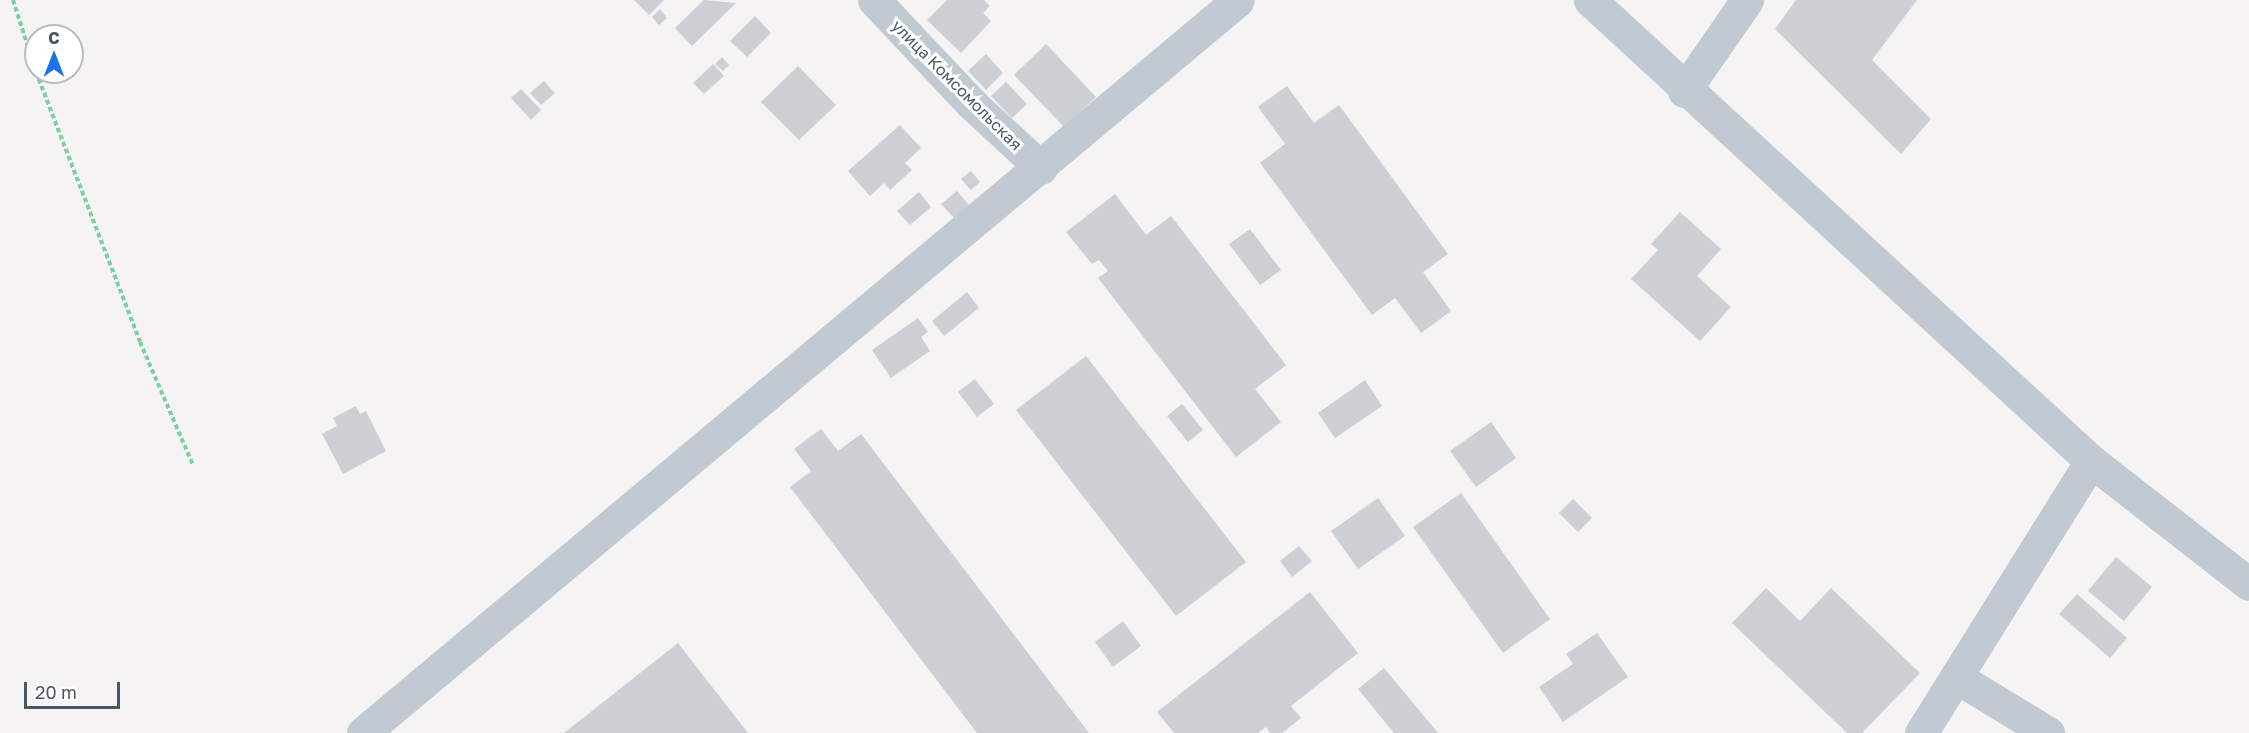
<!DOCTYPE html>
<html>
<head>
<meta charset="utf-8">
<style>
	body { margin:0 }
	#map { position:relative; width:2249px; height:733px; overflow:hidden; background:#f5f3f3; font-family:"Golos Text",sans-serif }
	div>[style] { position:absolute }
	.building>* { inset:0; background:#cdcfd5 }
	.path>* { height:4px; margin-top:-2px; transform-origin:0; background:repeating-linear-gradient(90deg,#7ad0a6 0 4.5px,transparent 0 7.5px) }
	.minor>* { height:33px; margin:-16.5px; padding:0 16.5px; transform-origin:16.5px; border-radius:16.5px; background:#c1cad2 }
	span { translate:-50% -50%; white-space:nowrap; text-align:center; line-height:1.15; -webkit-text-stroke:6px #fff; paint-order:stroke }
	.street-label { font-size:16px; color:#4a5661 }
	.north { position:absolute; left:24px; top:24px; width:60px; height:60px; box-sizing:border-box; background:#fff; border:2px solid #b7bbc0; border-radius:50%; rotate:0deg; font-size:16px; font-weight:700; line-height:24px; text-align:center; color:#4a5661 }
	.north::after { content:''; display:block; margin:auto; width:21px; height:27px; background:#1a73e8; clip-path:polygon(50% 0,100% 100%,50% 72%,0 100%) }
	.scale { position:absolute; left:24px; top:682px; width:96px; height:27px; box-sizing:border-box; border:3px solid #4a5661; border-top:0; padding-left:8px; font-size:18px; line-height:21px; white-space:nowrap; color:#4a5661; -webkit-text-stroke:4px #fff; paint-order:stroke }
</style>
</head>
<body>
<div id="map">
	<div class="building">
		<i style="clip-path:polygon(634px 0,664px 0,649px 15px)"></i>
		<i style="clip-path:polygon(704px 0,736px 3px,692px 46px,675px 28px)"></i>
		<i style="clip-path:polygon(947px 0,984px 0,990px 6px,983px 13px,991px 21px,961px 53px,927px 20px)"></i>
		<i style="clip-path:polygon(1796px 0,1917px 0,1872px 60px,1931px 119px,1901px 154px,1775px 29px)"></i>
		<i style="clip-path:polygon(660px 9px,667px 18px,659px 25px,652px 17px)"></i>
		<i style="clip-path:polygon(755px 16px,771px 33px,747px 57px,730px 41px)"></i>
		<i style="clip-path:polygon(1046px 44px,1096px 97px,1064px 127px,1014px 75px)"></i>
		<i style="clip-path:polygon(986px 54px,1003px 73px,986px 90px,968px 71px)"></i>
		<i style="clip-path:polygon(722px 57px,729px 65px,723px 71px,715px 64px)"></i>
		<i style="clip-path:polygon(713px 64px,724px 76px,704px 94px,693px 83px)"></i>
		<i style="clip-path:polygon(798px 66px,836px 105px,799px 140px,761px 102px)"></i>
		<i style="clip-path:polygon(544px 81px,555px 93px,541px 105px,530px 93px)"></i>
		<i style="clip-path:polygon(1006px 82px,1027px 104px,1012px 118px,991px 96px)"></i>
		<i style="clip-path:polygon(1287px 86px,1314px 123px,1339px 105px,1448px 254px,1423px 272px,1451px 311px,1421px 333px,1395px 298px,1372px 315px,1260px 163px,1285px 144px,1258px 107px)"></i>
		<i style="clip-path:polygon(521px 89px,541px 110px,531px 120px,511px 98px)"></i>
		<i style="clip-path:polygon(900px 125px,921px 148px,905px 163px,912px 170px,890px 190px,884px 183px,870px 196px,848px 171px)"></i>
		<i style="clip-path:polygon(971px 171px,980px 182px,971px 190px,961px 179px)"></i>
		<i style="clip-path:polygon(957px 191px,969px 205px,954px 218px,941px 204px)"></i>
		<i style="clip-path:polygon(919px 192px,931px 207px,910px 225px,897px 211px)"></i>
		<i style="clip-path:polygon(1115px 194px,1146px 235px,1171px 216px,1286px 365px,1255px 389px,1281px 422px,1236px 457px,1098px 278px,1108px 271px,1099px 260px,1092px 264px,1066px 232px)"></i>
		<i style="clip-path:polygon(1680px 212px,1721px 249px,1697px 276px,1731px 307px,1700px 341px,1631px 279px,1658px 250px,1651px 244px)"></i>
		<i style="clip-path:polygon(1250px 229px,1281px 270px,1260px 285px,1229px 244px)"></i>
		<i style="clip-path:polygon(967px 292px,979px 308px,944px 336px,932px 321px)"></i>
		<i style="clip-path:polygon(918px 318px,928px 332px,921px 337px,930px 351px,891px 378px,872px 350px)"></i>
		<i style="clip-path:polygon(1086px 356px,1246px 562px,1176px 616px,1016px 410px)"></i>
		<i style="clip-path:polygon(975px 379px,994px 404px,977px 417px,958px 392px)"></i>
		<i style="clip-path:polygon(1365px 380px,1382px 406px,1335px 438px,1318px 413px)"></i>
		<i style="clip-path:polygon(1182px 404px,1203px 430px,1188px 442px,1167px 416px)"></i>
		<i style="clip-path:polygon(356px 406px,360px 414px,366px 411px,386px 451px,343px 474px,322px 434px,337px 426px,333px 418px)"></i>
		<i style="clip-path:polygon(1491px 422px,1516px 458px,1476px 487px,1450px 451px)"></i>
		<i style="clip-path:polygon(821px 429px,838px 451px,861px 434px,1089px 733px,977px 733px,790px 487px,811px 471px,794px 449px)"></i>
		<i style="clip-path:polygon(1461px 493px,1550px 619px,1503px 653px,1413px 527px)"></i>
		<i style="clip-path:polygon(1378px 498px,1405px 536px,1358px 569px,1331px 531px)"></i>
		<i style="clip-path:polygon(1573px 499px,1592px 518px,1578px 532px,1559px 513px)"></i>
		<i style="clip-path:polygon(1299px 546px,1312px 561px,1292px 577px,1280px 561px)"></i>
		<i style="clip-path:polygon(2116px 557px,2152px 587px,2124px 621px,2088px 591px)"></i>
		<i style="clip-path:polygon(1766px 588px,1800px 621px,1831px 588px,1920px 673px,1862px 733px,1847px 733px,1732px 623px)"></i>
		<i style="clip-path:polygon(1310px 592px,1358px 653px,1291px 706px,1301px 718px,1282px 733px,1270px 733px,1266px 727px,1258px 733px,1174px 733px,1157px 712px)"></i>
		<i style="clip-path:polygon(2077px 594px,2127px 638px,2110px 658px,2059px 614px)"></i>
		<i style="clip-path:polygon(1123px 621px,1141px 646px,1113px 667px,1095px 642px)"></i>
		<i style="clip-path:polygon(1597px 633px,1628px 677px,1563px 722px,1539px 687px,1573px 664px,1566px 654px)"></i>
		<i style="clip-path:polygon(678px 643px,748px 733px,564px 733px)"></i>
		<i style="clip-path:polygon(1384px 668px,1438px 733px,1394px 733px,1358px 689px)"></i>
	</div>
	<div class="path">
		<i style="left:13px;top:0;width:76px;rotate:72.3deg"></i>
		<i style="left:36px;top:72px;width:289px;rotate:68.9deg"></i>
		<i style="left:140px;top:342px;width:134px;rotate:66.7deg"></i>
	</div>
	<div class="minor">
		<i style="left:874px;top:0;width:143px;rotate:46.7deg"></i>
		<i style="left:972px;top:104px;width:94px;rotate:42.8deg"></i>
		<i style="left:1590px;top:0;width:681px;rotate:42.62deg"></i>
		<i style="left:2091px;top:461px;width:200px;rotate:37.9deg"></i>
		<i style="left:1684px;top:91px;width:111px;rotate:-55.3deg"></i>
		<i style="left:1956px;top:677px;width:108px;rotate:31.3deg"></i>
		<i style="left:363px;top:733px;width:1141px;rotate:-39.95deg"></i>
		<i style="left:1921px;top:733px;width:321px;rotate:-58deg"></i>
	</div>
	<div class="street-label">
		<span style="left:957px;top:85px;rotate:45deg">улица Комсомольская</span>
	</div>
	<div class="north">С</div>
	<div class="scale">20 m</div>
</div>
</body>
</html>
